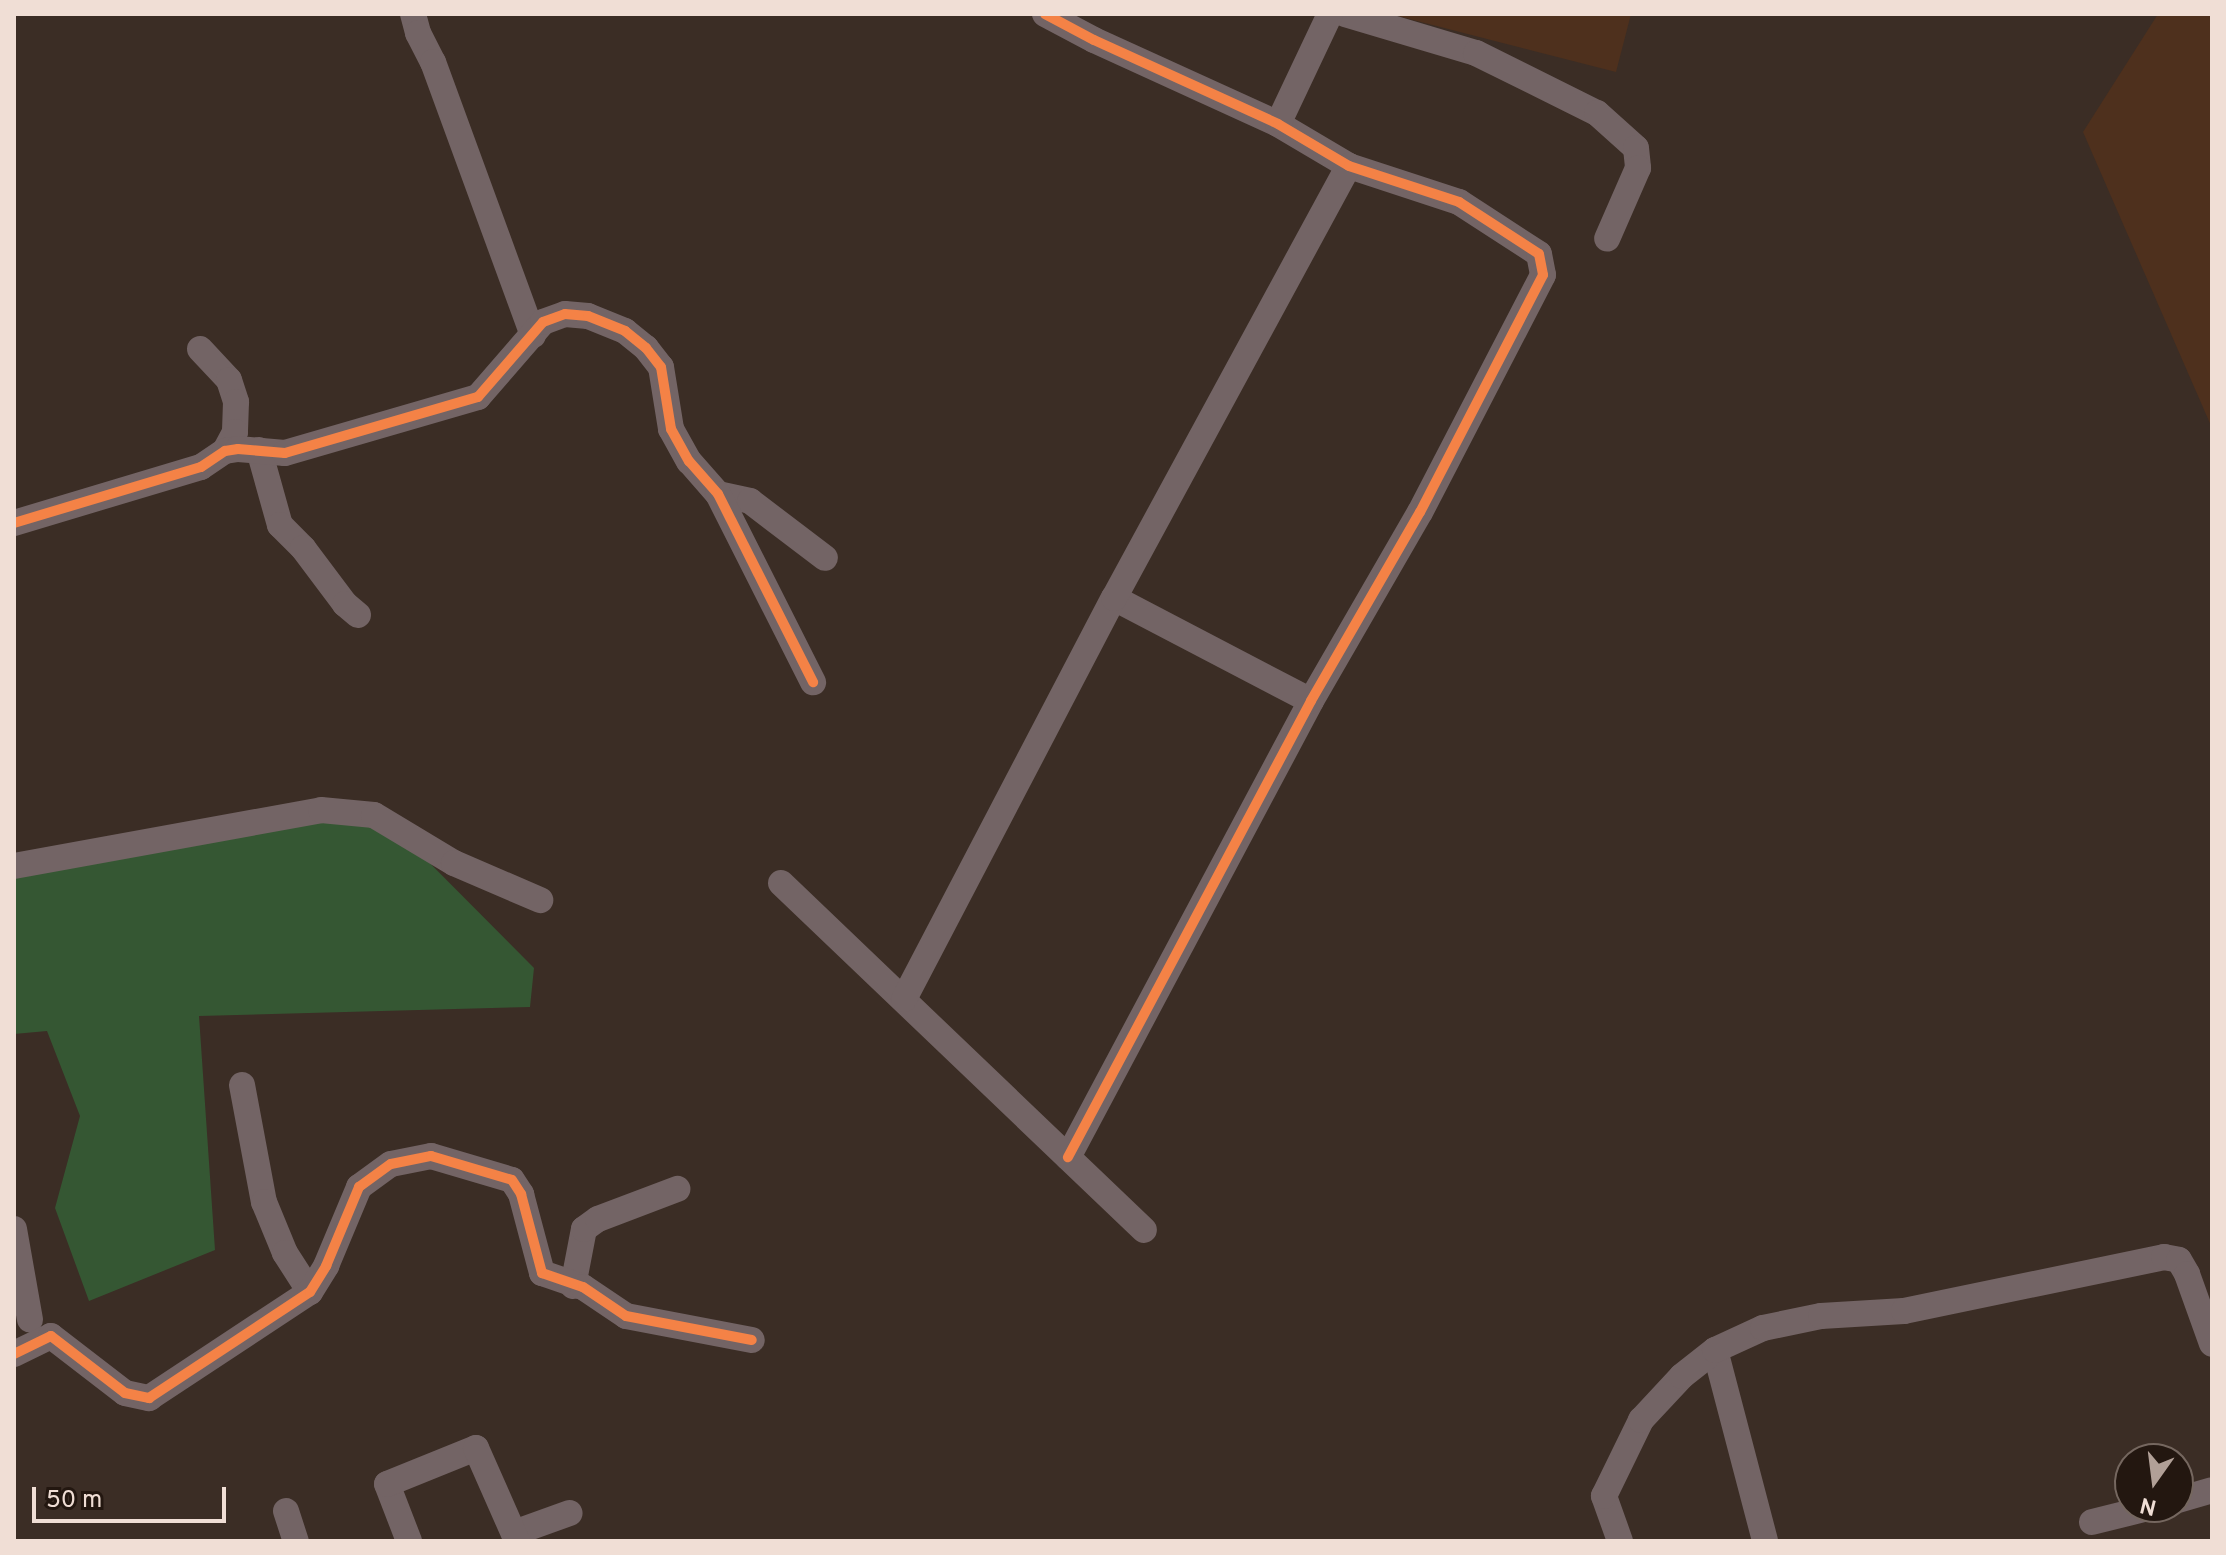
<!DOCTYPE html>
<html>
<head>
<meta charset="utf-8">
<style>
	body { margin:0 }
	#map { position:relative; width:2226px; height:1555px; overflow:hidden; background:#3b2d25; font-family:Overpass,sans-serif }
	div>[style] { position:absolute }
	.built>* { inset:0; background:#4e301d }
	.green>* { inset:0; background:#355733 }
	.minor>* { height:26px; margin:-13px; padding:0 13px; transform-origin:13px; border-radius:13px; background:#736465 }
	.cycleway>* { height:10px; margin:-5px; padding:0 5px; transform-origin:5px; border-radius:5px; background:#f48246 }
	span { translate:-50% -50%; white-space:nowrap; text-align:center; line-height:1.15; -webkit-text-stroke:6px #231710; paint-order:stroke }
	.frame { position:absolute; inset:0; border:16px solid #f0ded5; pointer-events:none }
	.north { position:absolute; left:2114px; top:1443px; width:80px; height:80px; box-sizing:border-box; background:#231710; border:2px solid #75675f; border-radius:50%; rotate:194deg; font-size:22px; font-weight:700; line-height:32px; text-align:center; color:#f0ded5 }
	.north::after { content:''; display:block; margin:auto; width:28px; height:36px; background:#b1a097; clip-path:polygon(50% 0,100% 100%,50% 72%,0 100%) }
	.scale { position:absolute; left:32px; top:1487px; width:194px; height:36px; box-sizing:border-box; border:4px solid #f0ded5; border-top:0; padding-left:10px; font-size:24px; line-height:28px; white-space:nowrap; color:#f0ded5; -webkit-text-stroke:6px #231710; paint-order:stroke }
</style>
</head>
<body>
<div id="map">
	<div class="built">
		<i style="clip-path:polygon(1390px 14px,1631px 14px,1616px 72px)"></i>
		<i style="clip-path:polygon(2158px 14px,2212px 14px,2212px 428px,2083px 132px)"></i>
	</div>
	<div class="green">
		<i style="clip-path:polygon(370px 803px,534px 968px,530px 1007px,199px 1016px,215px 1250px,89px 1301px,55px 1208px,80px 1116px,47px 1031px,14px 1034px,14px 862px)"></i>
	</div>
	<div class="minor">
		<i style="left:413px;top:14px;width:20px;rotate:75deg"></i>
		<i style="left:418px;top:33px;width:33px;rotate:63deg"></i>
		<i style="left:433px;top:62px;width:291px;rotate:69.9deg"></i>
		<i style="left:1045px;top:14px;width:55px;rotate:28deg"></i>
		<i style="left:1094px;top:40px;width:202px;rotate:24.5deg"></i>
		<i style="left:1278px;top:124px;width:82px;rotate:30.6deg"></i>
		<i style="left:1349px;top:166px;width:116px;rotate:18.1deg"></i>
		<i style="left:1459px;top:202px;width:95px;rotate:33deg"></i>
		<i style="left:1539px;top:254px;width:21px;rotate:79deg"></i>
		<i style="left:1543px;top:275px;width:267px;rotate:117.4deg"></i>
		<i style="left:1420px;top:512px;width:218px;rotate:120deg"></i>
		<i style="left:1311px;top:701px;width:517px;rotate:118.05deg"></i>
		<i style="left:1345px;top:14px;width:137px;rotate:16.6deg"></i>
		<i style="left:1476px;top:53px;width:135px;rotate:26.4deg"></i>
		<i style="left:1597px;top:113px;width:52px;rotate:41.9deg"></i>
		<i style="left:1636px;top:148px;width:20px;rotate:84deg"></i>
		<i style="left:1638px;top:168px;width:77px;rotate:113.6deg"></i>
		<i style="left:1278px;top:124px;width:122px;rotate:-64.7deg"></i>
		<i style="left:200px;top:349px;width:42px;rotate:46.9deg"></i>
		<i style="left:229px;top:380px;width:23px;rotate:72deg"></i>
		<i style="left:236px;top:402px;width:30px;rotate:92deg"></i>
		<i style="left:235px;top:432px;width:21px;rotate:118deg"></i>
		<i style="left:259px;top:450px;width:78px;rotate:74.4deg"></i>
		<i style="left:280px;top:525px;width:33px;rotate:45deg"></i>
		<i style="left:303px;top:548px;width:70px;rotate:53.1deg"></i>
		<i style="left:345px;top:604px;width:17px;rotate:40deg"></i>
		<i style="left:718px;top:494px;width:33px;rotate:12deg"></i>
		<i style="left:750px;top:501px;width:94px;rotate:37.2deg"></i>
		<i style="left:14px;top:523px;width:195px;rotate:-16.7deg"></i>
		<i style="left:201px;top:467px;width:29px;rotate:-34deg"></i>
		<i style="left:225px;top:451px;width:13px;rotate:-9deg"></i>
		<i style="left:238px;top:449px;width:47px;rotate:4.9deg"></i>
		<i style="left:285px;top:453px;width:201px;rotate:-16.2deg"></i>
		<i style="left:478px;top:397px;width:99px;rotate:-49.1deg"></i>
		<i style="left:543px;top:322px;width:23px;rotate:-20deg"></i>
		<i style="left:565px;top:314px;width:23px;rotate:5deg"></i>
		<i style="left:588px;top:316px;width:40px;rotate:22deg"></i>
		<i style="left:625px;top:331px;width:27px;rotate:39deg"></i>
		<i style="left:646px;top:348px;width:24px;rotate:52deg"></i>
		<i style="left:661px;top:367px;width:63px;rotate:80.8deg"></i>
		<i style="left:671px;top:429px;width:37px;rotate:61deg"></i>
		<i style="left:689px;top:461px;width:44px;rotate:48.7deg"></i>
		<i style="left:718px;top:494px;width:211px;rotate:63.2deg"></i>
		<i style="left:1114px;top:598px;width:222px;rotate:27.6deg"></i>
		<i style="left:14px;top:866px;width:312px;rotate:-10.3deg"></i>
		<i style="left:321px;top:810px;width:53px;rotate:5.4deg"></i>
		<i style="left:374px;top:815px;width:93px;rotate:31deg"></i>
		<i style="left:454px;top:863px;width:94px;rotate:23.3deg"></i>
		<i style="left:781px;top:883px;width:502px;rotate:43.71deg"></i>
		<i style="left:904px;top:999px;width:453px;rotate:-62.4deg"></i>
		<i style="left:1114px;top:598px;width:492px;rotate:-61.5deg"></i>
		<i style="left:242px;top:1085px;width:119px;rotate:79.4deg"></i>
		<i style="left:264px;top:1202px;width:55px;rotate:67.6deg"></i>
		<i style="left:285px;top:1253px;width:46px;rotate:57.3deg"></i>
		<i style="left:14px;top:1229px;width:92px;rotate:80deg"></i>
		<i style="left:573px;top:1286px;width:58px;rotate:-79.1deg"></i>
		<i style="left:584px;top:1229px;width:17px;rotate:-36deg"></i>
		<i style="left:598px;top:1219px;width:85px;rotate:-20.8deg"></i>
		<i style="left:1715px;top:1350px;width:197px;rotate:75.3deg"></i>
		<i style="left:14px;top:1354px;width:41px;rotate:-25.9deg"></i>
		<i style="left:51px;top:1336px;width:93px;rotate:37.6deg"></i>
		<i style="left:125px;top:1393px;width:25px;rotate:12deg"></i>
		<i style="left:149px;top:1398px;width:193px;rotate:-33.4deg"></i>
		<i style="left:310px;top:1292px;width:31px;rotate:-58deg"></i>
		<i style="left:326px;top:1266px;width:86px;rotate:-67.3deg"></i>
		<i style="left:359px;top:1187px;width:39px;rotate:-36deg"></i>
		<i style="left:391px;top:1164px;width:41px;rotate:-11.3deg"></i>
		<i style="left:431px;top:1156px;width:84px;rotate:16.5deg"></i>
		<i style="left:512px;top:1180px;width:17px;rotate:57deg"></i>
		<i style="left:521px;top:1194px;width:82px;rotate:75.1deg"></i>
		<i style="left:542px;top:1273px;width:43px;rotate:18.9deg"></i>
		<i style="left:583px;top:1287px;width:52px;rotate:34deg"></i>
		<i style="left:626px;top:1316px;width:128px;rotate:10.8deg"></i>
		<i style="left:2178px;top:1500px;width:35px;rotate:-16deg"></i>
		<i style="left:286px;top:1511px;width:32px;rotate:72deg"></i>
		<i style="left:2092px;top:1522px;width:62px;rotate:-14deg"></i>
		<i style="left:514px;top:1533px;width:59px;rotate:-19.7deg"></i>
		<i style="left:409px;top:1541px;width:61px;rotate:-111.1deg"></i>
		<i style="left:387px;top:1484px;width:96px;rotate:-22deg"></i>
		<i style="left:476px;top:1448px;width:102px;rotate:66.2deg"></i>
		<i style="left:1620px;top:1541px;width:48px;rotate:-109.6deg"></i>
		<i style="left:1604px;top:1496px;width:85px;rotate:-64deg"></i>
		<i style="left:1641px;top:1420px;width:60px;rotate:-47deg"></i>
		<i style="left:1682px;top:1376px;width:42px;rotate:-38.2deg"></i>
		<i style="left:1715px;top:1350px;width:53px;rotate:-24.6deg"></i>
		<i style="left:1763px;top:1328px;width:59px;rotate:-11.7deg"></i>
		<i style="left:1821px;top:1316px;width:83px;rotate:-3.4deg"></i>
		<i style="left:1904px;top:1311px;width:266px;rotate:-11.7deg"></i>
		<i style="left:2164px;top:1257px;width:15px;rotate:11deg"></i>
		<i style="left:2179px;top:1260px;width:16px;rotate:60deg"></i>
		<i style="left:2187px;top:1274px;width:74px;rotate:70.3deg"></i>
	</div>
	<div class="cycleway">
		<i style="left:1045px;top:14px;width:55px;rotate:28deg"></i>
		<i style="left:1094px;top:40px;width:202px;rotate:24.5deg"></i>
		<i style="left:1278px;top:124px;width:82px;rotate:30.6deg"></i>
		<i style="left:1349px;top:166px;width:116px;rotate:18.1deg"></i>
		<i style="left:1459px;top:202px;width:95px;rotate:33deg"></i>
		<i style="left:1539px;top:254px;width:21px;rotate:79deg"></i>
		<i style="left:1543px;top:275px;width:267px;rotate:117.4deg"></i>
		<i style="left:1420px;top:512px;width:218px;rotate:120deg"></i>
		<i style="left:1311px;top:701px;width:517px;rotate:118.05deg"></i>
		<i style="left:14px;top:523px;width:195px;rotate:-16.7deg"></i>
		<i style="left:201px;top:467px;width:29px;rotate:-34deg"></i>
		<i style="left:225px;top:451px;width:13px;rotate:-9deg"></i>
		<i style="left:238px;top:449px;width:47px;rotate:4.9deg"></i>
		<i style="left:285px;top:453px;width:201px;rotate:-16.2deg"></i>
		<i style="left:478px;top:397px;width:99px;rotate:-49.1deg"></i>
		<i style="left:543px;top:322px;width:23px;rotate:-20deg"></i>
		<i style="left:565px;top:314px;width:23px;rotate:5deg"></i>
		<i style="left:588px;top:316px;width:40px;rotate:22deg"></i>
		<i style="left:625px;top:331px;width:27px;rotate:39deg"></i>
		<i style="left:646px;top:348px;width:24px;rotate:52deg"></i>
		<i style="left:661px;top:367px;width:63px;rotate:80.8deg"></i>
		<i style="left:671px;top:429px;width:37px;rotate:61deg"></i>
		<i style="left:689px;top:461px;width:44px;rotate:48.7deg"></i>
		<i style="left:718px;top:494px;width:211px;rotate:63.2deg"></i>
		<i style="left:14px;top:1354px;width:41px;rotate:-25.9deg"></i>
		<i style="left:51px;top:1336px;width:93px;rotate:37.6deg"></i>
		<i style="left:125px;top:1393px;width:25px;rotate:12deg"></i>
		<i style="left:149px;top:1398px;width:193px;rotate:-33.4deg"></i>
		<i style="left:310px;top:1292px;width:31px;rotate:-58deg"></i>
		<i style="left:326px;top:1266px;width:86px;rotate:-67.3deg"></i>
		<i style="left:359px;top:1187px;width:39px;rotate:-36deg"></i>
		<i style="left:391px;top:1164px;width:41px;rotate:-11.3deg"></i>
		<i style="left:431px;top:1156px;width:84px;rotate:16.5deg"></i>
		<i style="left:512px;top:1180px;width:17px;rotate:57deg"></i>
		<i style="left:521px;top:1194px;width:82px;rotate:75.1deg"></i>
		<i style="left:542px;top:1273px;width:43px;rotate:18.9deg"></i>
		<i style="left:583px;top:1287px;width:52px;rotate:34deg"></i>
		<i style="left:626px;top:1316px;width:128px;rotate:10.8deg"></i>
	</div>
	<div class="frame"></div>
	<div class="north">N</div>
	<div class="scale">50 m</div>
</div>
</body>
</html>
